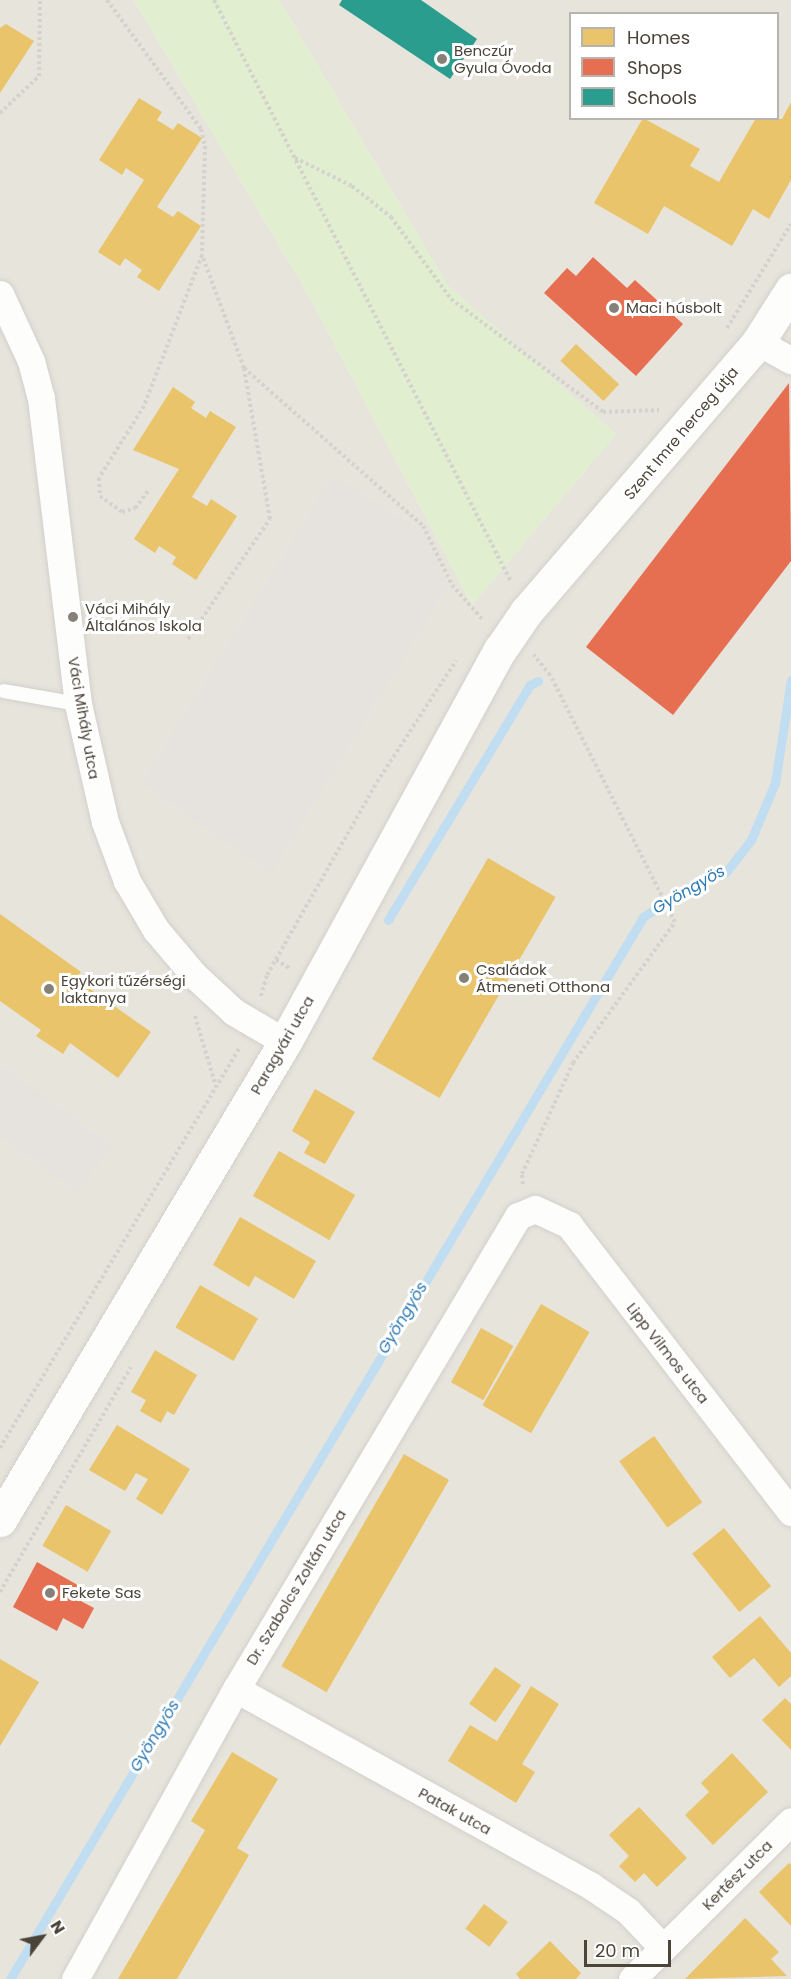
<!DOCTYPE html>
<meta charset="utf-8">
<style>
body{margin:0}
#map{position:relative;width:791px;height:1979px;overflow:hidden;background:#f4f2ee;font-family:Poppins,sans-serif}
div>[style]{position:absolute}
.residential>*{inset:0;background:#e7e4dc}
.green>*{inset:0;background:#e1eecf}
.parking>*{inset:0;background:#e6e3df}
.homes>*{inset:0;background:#e9c46a;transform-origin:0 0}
.shops>*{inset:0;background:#e76f51}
.schools>*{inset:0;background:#2a9d8f}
.stream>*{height:9px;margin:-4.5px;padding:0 4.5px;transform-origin:4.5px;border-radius:4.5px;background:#c0ddf1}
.path>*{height:4px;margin-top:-2px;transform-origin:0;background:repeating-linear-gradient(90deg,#d3d2cc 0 3px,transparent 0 6px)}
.roads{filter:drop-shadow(0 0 2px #d2d0cb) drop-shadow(0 0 2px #d2d0cb)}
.service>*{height:14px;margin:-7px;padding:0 7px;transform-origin:7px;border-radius:7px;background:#fdfdfc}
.minor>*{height:27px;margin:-13.5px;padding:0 13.5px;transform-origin:13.5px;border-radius:13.5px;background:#fdfdfc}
.tertiary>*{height:33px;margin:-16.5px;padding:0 16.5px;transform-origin:16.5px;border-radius:16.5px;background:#fdfdfc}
.dots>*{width:16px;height:16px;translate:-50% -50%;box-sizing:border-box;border:3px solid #fff;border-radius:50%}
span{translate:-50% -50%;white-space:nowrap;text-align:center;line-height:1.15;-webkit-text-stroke:6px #fff;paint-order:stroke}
.poi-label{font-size:15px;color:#4b4439}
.left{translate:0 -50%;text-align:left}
.street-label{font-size:15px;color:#4b4439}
.water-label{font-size:16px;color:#2e7ab2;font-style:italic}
.legend{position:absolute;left:569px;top:12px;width:210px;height:108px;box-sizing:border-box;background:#fff;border:2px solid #b7b4b0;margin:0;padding:8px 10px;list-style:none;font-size:18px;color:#4b4439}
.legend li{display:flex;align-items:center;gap:12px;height:30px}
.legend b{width:30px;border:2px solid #b7b4b0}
.north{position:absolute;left:12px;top:1907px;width:60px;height:60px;-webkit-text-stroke:4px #fff;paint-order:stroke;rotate:58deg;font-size:16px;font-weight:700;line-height:24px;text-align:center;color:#4b4439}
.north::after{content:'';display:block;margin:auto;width:21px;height:27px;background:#4b4439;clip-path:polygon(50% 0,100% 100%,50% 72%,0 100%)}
.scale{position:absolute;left:584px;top:1940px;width:87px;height:27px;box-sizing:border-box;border:3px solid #4b4439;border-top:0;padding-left:8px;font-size:18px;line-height:21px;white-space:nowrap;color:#4b4439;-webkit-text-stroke:4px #fff;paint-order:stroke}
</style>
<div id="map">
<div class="residential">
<i style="clip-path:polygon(evenodd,0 0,134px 0,309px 296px,472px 605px,616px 434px,448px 286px,279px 0,791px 0,791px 1979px,0 1979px,0 0,570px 14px,778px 14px,778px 118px,570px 118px,570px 14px)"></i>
</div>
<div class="green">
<i style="clip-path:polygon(134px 0,279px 0,448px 286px,616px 434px,472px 605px,309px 296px)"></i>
</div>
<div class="parking">
<i style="clip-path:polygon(333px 475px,422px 531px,448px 586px,271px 874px,141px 783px)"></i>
<i style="clip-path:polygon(0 1064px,112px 1146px,78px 1193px,0 1136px)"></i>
</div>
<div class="homes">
<i style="clip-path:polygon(6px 24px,34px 41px,0 93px,0 28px)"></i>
<i style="clip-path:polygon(139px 98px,162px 112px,157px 120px,173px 130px,178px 123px,202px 138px,157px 207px,173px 217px,178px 211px,201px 226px,159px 291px,137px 277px,142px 270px,125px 258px,120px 266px,98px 252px,144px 180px,126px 168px,122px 175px,99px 160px)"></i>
<i style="clip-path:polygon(791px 102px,791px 180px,769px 219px,753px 209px,732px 246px,664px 206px,648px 234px,594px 203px,643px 118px,700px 149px,690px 166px,719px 182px,756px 118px,782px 119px)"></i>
<i style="left:576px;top:344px;width:59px;height:23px;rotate:43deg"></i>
<i style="clip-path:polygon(173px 387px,195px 402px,191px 408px,206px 418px,210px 411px,236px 427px,192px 497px,207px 506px,211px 499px,237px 516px,196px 580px,172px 564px,176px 557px,159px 546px,155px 553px,134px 539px,179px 469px,133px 450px)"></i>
<i style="left:488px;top:858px;width:78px;height:232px;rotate:30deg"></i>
<i style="clip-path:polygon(0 914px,81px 972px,76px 979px,151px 1032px,118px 1078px,70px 1043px,63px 1054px,36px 1036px,41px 1030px,0 1001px)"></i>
<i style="clip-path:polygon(315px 1089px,355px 1112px,325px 1164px,304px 1153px,310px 1142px,292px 1131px)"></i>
<i style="left:279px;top:1151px;width:88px;height:52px;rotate:30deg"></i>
<i style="clip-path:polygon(240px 1217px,316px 1261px,294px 1299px,255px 1276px,249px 1287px,213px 1265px)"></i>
<i style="left:200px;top:1285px;width:67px;height:49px;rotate:30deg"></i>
<i style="left:541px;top:1304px;width:56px;height:117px;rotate:30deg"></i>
<i style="left:481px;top:1328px;width:37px;height:62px;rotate:29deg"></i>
<i style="clip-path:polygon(155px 1350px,197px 1375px,174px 1415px,167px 1411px,161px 1423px,140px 1411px,146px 1400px,131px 1392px)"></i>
<i style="clip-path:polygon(117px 1425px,190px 1469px,162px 1515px,136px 1499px,148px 1479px,136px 1473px,125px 1491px,89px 1470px)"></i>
<i style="left:654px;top:1436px;width:82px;height:43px;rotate:54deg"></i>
<i style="left:404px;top:1454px;width:52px;height:245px;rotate:30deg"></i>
<i style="left:66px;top:1505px;width:52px;height:47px;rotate:30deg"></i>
<i style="left:724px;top:1528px;width:75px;height:41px;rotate:51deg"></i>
<i style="clip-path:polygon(760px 1616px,791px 1653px,791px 1676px,779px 1687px,754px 1658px,730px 1678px,712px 1657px)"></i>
<i style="clip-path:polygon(0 1659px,39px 1682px,0 1746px)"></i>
<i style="left:495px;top:1667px;width:32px;height:45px;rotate:35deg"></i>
<i style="clip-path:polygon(531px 1686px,559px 1704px,522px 1764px,535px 1772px,516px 1803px,448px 1761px,470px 1725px,497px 1741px)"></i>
<i style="clip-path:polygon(785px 1698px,791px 1704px,791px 1750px,762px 1720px)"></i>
<i style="clip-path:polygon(232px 1752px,278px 1779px,237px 1848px,249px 1855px,177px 1979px,118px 1979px,205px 1830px,191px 1821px)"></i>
<i style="clip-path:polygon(732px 1753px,768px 1792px,713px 1845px,685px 1815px,709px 1792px,701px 1783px)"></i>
<i style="clip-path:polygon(639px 1807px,687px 1858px,657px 1887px,644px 1873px,635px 1882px,619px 1866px,629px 1856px,609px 1835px)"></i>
<i style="clip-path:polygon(789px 1863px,791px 1865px,791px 1926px,759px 1892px)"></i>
<i style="left:484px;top:1904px;width:30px;height:31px;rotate:37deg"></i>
<i style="clip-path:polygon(745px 1918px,779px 1952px,771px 1959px,787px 1976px,685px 1979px)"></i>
<i style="clip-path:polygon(550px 1941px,581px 1973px,576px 1979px,520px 1979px,516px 1974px)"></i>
</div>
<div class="shops">
<i style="clip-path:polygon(593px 257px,627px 288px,635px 280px,683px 324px,636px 376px,544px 293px,567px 268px,576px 276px)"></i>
<i style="clip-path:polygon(789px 383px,791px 561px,673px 715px,586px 647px)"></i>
<i style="clip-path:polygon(37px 1562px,83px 1588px,77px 1599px,94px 1608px,83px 1629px,63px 1618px,57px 1631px,13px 1607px)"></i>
</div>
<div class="schools">
<i style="clip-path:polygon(342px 0,421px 0,477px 39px,450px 79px,339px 5px)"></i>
</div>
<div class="stream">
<i style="left:388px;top:920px;width:275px;rotate:-58.9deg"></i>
<i style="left:530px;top:685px;width:9px;rotate:-27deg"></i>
<i style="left:10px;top:1979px;width:1236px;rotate:-59.2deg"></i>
<i style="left:643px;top:917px;width:68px;rotate:-33deg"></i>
<i style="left:700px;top:880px;width:27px;rotate:-17deg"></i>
<i style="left:726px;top:872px;width:41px;rotate:-52deg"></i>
<i style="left:751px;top:840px;width:62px;rotate:-67.2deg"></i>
<i style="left:775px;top:783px;width:104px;rotate:-81.2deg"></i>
</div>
<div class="path">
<i style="left:107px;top:0;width:160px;rotate:53.9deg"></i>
<i style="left:201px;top:129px;width:17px;rotate:77deg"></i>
<i style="left:205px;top:146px;width:109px;rotate:91.6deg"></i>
<i style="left:202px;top:255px;width:162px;rotate:111deg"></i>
<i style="left:144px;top:406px;width:85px;rotate:122deg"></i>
<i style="left:99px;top:478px;width:18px;rotate:87deg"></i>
<i style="left:100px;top:496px;width:27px;rotate:36deg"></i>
<i style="left:122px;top:512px;width:14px;rotate:-17deg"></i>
<i style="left:135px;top:508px;width:24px;rotate:-52deg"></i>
<i style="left:214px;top:0;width:653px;rotate:62.96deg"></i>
<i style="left:0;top:113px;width:54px;rotate:-43.5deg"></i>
<i style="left:39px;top:76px;width:76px;rotate:-89.2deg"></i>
<i style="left:295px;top:158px;width:64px;rotate:26.2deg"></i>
<i style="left:352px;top:186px;width:50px;rotate:38.5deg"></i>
<i style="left:391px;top:217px;width:102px;rotate:53.8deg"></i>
<i style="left:451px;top:299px;width:189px;rotate:36.6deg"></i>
<i style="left:603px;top:412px;width:56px;rotate:-2deg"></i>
<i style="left:727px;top:328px;width:122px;rotate:-58.4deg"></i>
<i style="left:244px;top:368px;width:239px;rotate:41.4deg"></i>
<i style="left:423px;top:526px;width:66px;rotate:63.8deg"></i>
<i style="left:452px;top:585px;width:47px;rotate:48.5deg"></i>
<i style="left:188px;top:639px;width:145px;rotate:-55.7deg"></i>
<i style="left:270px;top:519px;width:153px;rotate:-99.8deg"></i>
<i style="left:244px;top:368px;width:121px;rotate:-110.4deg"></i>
<i style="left:276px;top:960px;width:17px;rotate:31deg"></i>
<i style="left:261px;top:996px;width:22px;rotate:-74deg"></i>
<i style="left:267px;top:975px;width:222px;rotate:-60.3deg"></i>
<i style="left:377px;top:782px;width:145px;rotate:-56.9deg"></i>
<i style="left:195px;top:1016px;width:74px;rotate:73.5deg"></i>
<i style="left:523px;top:1184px;width:10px;rotate:-96deg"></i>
<i style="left:522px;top:1174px;width:122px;rotate:-65.3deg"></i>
<i style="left:573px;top:1063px;width:174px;rotate:-54.1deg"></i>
<i style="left:675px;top:922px;width:277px;rotate:-116.8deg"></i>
<i style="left:550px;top:675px;width:26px;rotate:-129deg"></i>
<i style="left:0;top:1448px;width:467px;rotate:-59.1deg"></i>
<i style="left:0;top:1592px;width:260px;rotate:-59.8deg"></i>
</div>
<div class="roads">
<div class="service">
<i style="left:4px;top:691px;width:75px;rotate:10deg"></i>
</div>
<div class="minor">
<i style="left:0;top:294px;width:74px;rotate:65.2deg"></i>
<i style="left:31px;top:361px;width:38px;rotate:75deg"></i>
<i style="left:41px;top:398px;width:308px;rotate:83.1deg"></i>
<i style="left:78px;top:704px;width:121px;rotate:77.1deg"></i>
<i style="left:105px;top:822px;width:63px;rotate:69.6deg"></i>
<i style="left:127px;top:881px;width:57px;rotate:59.4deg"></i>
<i style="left:156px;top:930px;width:59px;rotate:49.8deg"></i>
<i style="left:194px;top:975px;width:54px;rotate:42.8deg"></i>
<i style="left:234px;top:1012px;width:59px;rotate:30.5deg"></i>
<i style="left:758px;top:342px;width:38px;rotate:29deg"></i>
<i style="left:236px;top:1689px;width:406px;rotate:29deg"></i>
<i style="left:591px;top:1886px;width:45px;rotate:34deg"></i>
<i style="left:628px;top:1911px;width:51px;rotate:46.6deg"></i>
<i style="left:75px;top:1979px;width:332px;rotate:-61deg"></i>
<i style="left:236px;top:1689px;width:551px;rotate:-59.2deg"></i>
<i style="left:518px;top:1216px;width:18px;rotate:-22deg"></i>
<i style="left:535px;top:1209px;width:38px;rotate:25deg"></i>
<i style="left:569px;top:1225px;width:363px;rotate:52.3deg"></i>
<i style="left:632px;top:1979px;width:224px;rotate:-44.8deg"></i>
</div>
<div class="tertiary">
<i style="left:0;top:1520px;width:557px;rotate:-59.2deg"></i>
<i style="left:285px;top:1042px;width:447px;rotate:-61.3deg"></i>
<i style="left:500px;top:650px;width:46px;rotate:-55.6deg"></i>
<i style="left:526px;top:612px;width:356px;rotate:-49.3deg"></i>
<i style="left:758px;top:342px;width:62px;rotate:-57.6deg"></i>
</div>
</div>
<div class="dots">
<i style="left:442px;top:59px;background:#868178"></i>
<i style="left:614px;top:308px;background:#868178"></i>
<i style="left:73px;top:617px;background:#868178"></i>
<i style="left:464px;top:978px;background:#868178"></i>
<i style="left:49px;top:989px;background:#868178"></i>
<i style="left:50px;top:1593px;background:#868178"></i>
</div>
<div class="poi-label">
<span class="left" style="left:454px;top:59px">Benczúr<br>Gyula Óvoda</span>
<span class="left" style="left:626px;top:308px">Maci húsbolt</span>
<span class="left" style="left:85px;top:617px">Váci Mihály<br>Általános Iskola</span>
<span class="left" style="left:476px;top:978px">Családok<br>Átmeneti Otthona</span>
<span class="left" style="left:61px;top:989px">Egykori tűzérségi<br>laktanya</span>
<span class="left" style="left:62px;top:1593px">Fekete Sas</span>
</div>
<div class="street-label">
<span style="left:681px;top:433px;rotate:-50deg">Szent Imre herceg útja</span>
<span style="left:84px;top:718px;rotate:80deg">Váci Mihály utca</span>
<span style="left:282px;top:1045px;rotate:-60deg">Paragvári utca</span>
<span style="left:668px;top:1353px;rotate:52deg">Lipp Vilmos utca</span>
<span style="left:296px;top:1587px;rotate:-59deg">Dr. Szabolcs Zoltán utca</span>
<span style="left:455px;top:1811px;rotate:29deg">Patak utca</span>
<span style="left:737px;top:1875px;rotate:-45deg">Kertész utca</span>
</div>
<div class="water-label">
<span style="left:689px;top:890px;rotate:-30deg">Gyöngyös</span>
<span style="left:403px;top:1318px;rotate:-59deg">Gyöngyös</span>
<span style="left:155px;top:1736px;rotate:-59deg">Gyöngyös</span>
</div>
<ul class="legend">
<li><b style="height:16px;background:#e9c46a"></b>Homes</li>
<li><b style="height:16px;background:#e76f51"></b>Shops</li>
<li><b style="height:16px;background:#2a9d8f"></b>Schools</li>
</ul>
<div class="north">N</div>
<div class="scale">20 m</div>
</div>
